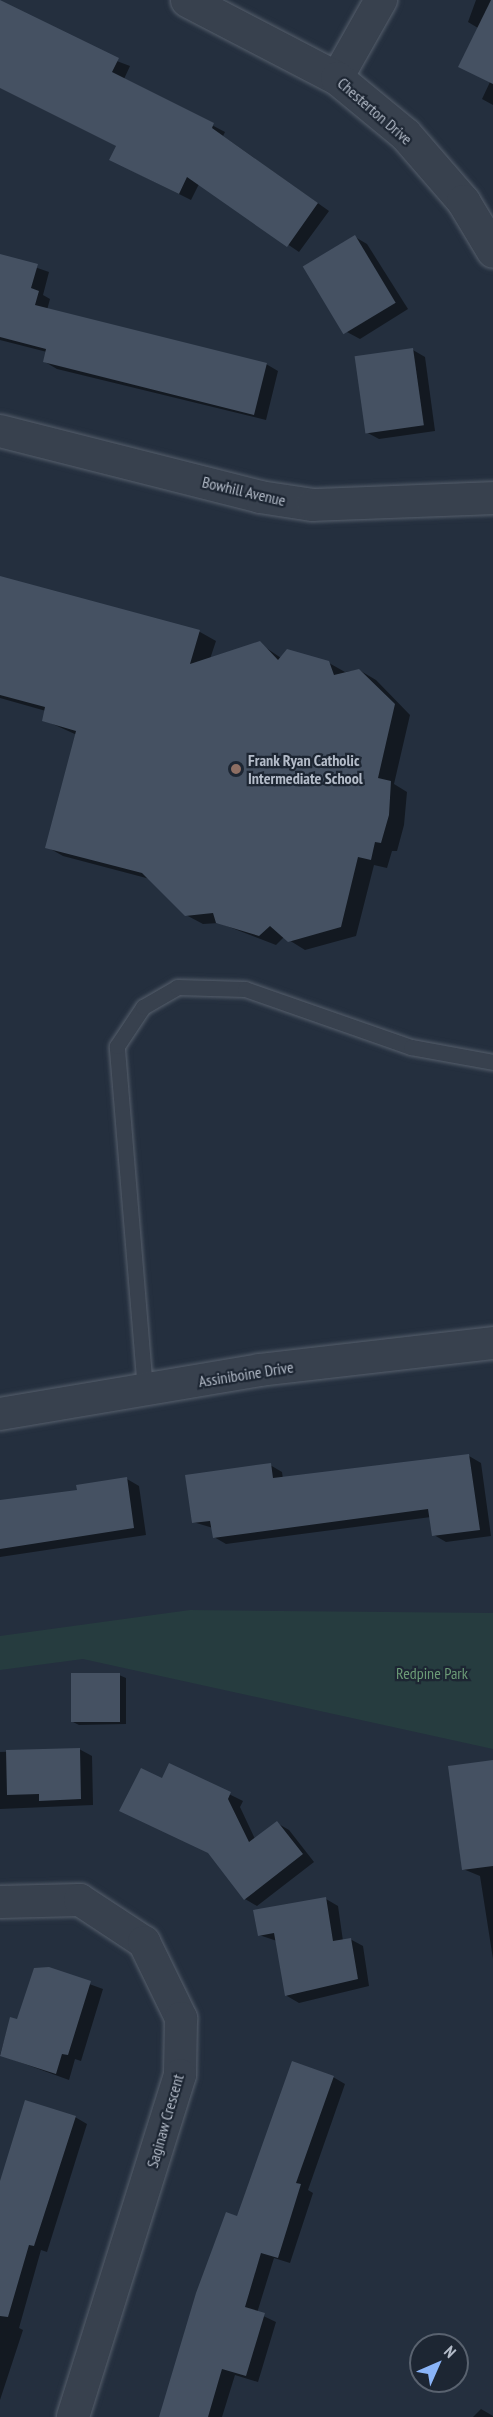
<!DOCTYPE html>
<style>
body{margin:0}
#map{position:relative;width:493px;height:2417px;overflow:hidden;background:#242f3e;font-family:"PT Sans Narrow",sans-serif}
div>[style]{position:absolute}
.green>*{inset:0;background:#263c3f}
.shadow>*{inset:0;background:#0007}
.building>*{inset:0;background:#455162;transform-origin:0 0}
.roads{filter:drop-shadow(0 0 2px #565f6c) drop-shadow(0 0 2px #565f6c)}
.service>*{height:15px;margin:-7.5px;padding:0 7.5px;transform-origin:7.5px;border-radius:7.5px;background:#38414e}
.minor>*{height:32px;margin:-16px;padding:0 16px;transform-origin:16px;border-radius:16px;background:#38414e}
.tertiary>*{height:33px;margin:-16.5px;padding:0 16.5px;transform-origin:16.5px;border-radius:16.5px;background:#38414e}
.dots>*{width:16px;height:16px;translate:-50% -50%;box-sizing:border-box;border:3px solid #1d2633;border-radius:50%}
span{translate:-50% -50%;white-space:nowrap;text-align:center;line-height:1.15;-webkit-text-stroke:4.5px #1d2633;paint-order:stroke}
.street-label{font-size:16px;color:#b4bcc9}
.poi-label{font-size:16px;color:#b4bcc9;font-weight:700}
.left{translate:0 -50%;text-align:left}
.park-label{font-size:16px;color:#6b9a76}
.north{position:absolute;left:409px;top:2333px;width:60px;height:60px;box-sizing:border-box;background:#1d2633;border:2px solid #59626f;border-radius:50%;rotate:45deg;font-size:16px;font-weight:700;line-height:24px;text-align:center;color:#b4bcc9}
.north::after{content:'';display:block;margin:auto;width:21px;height:27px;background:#8ab4f8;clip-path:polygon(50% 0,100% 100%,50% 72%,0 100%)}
</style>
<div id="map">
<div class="green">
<i style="clip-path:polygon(190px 1610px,493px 1613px,493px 1749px,83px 1659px,0 1670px,0 1636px)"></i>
</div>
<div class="shadow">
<i style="clip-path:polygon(476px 0,493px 0,493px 105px,482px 99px,490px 82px,478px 28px,468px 22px)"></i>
<i style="clip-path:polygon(0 17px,130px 66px,124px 79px,225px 132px,223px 136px,329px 211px,299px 252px,199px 184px,191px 200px,123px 166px,117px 146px,0 78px)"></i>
<i style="clip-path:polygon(355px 237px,367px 244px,408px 309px,360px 339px,347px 332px,306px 268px)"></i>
<i style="clip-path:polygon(0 255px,49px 272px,43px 295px,50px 299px,47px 310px,266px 364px,278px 371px,266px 420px,57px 369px,45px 362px,47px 352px,0 340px)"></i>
<i style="clip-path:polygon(413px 350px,425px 357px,435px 431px,379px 439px,366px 432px)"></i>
<i style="clip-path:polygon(0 577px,200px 632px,216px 641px,210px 659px,259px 643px,281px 658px,329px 663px,345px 672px,359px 670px,376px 680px,410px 715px,394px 784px,407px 792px,404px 825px,397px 851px,392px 851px,387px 868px,374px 865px,356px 936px,305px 950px,284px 937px,276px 945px,219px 923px,203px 924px,186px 915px,150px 879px,63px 856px,47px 847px,77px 735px,44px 720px,46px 711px,0 698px)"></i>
<i style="clip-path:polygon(469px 1456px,481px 1463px,491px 1536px,446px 1542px,434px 1535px,431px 1517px,226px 1544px,214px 1537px,213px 1528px,193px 1522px,270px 1465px,282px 1472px,283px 1479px)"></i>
<i style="clip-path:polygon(127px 1479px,139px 1486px,146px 1535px,0 1557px,0 1502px,78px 1491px)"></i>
<i style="clip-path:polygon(119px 1675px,126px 1678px,126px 1724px,79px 1725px,73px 1722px)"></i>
<i style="clip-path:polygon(79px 1749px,92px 1756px,93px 1805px,0 1809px,0 1752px)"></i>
<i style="clip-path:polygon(493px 1761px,493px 1959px,480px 1876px,463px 1869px)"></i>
<i style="clip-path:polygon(170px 1765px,243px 1801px,240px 1807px,255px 1839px,277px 1823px,289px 1830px,314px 1862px,257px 1906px,245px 1899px,163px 1780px)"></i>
<i style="clip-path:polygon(326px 1899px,338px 1906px,343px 1941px,350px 1939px,363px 1946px,369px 1986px,299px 2003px,287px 1996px,277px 1941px,259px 1935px)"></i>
<i style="clip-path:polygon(48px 1969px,103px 1989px,81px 2061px,75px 2059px,69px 2080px,0 2055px,11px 2018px,18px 2021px)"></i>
<i style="clip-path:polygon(333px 2077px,345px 2084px,308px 2190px,313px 2193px,290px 2263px,274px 2258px,257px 2313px,276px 2322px,258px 2382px,235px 2375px,222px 2417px,161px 2417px,238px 2218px)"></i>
<i style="clip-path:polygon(75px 2117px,87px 2124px,47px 2252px,41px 2250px,19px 2328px,23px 2330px,0 2400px,0 2190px)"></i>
<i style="clip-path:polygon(481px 2409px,493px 2416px,493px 2417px,473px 2417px)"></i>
</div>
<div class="building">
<i style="clip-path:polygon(0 0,119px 58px,112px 72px,214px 123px,212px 128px,318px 203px,287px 247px,187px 177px,179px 194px,109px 160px,116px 146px,0 88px)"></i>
<i style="clip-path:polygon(491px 0,493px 0,493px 84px,458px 67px)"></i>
<i style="left:355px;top:235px;width:79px;height:61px;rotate:59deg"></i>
<i style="clip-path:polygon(0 254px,38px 264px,31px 288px,39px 291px,35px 305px,267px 363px,254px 415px,43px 362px,46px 349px,0 337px)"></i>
<i style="left:413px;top:348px;width:78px;height:59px;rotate:82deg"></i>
<i style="clip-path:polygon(0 576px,200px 630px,190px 664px,260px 641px,278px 660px,287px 649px,329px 661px,334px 675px,359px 669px,395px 704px,378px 778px,391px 781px,389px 815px,381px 843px,375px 842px,371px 860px,358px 857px,341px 927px,288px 942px,270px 926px,259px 936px,216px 923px,213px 913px,185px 916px,142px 873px,45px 848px,76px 731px,42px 721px,45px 707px,0 695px)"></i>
<i style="clip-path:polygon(469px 1454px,480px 1530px,432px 1536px,428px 1509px,213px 1538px,210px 1521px,192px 1523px,185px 1475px,271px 1463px,273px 1478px)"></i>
<i style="clip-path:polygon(127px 1477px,134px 1528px,0 1549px,0 1500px,77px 1490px,76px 1485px)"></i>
<i style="left:71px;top:1673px;width:49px;height:49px"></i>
<i style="clip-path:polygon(80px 1748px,81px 1799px,39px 1801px,39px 1794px,7px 1795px,6px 1750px)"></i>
<i style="clip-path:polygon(493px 1760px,493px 1866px,462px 1870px,448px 1766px)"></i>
<i style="clip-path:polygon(169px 1763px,231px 1792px,228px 1799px,249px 1842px,277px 1821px,303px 1854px,244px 1900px,208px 1853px,119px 1811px,141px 1768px,162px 1778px)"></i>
<i style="clip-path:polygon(326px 1897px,333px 1941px,351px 1938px,358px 1979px,285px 1996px,274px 1933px,258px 1936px,253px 1910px)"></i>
<i style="clip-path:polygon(49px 1967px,91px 1981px,68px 2055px,62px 2054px,56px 2074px,0 2056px,10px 2017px,17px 2019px,34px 1968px)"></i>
<i style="clip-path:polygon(292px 2061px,334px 2076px,296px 2183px,301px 2184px,278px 2258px,261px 2253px,245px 2307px,265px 2313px,246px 2376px,222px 2369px,208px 2417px,159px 2417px,196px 2293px,226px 2212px,237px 2216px)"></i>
<i style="clip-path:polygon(25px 2100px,76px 2116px,34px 2246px,29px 2245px,8px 2317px,0 2316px,0 2181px)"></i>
</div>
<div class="roads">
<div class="service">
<i style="left:145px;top:1390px;width:345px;rotate:-94.7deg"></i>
<i style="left:117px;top:1046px;width:47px;rotate:-56.3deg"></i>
<i style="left:143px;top:1007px;width:39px;rotate:-30deg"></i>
<i style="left:177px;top:987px;width:68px;rotate:1.7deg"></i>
<i style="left:245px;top:989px;width:176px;rotate:19.3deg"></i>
<i style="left:411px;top:1047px;width:83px;rotate:10.4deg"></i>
</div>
<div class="minor">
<i style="left:337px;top:78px;width:90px;rotate:-60.6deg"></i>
<i style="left:0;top:431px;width:268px;rotate:14.2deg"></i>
<i style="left:260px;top:497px;width:54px;rotate:8.6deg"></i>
<i style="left:313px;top:505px;width:180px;rotate:-2.2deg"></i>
<i style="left:0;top:1414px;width:263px;rotate:-9.6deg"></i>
<i style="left:259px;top:1370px;width:236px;rotate:-6.6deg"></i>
<i style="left:0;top:1902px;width:80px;rotate:-1.4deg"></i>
<i style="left:80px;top:1900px;width:77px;rotate:33.3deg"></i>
<i style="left:144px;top:1942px;width:85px;rotate:64deg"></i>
<i style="left:181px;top:2018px;width:57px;rotate:91deg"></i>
<i style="left:180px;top:2075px;width:358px;rotate:107.4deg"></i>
</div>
<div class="tertiary">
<i style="left:187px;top:0;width:169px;rotate:27.5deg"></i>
<i style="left:337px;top:78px;width:88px;rotate:39.5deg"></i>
<i style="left:405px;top:134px;width:89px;rotate:49.1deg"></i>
<i style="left:463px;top:201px;width:58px;rotate:59deg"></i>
</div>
</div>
<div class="dots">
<i style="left:236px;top:769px;background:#8d6e63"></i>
</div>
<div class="street-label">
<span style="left:375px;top:111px;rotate:41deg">Chesterton Drive</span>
<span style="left:244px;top:491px;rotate:13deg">Bowhill Avenue</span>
<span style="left:246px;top:1374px;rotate:-9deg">Assiniboine Drive</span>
<span style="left:165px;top:2121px;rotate:-74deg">Saginaw Crescent</span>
</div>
<div class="poi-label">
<span class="left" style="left:248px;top:769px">Frank Ryan Catholic<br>Intermediate School</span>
</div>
<div class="park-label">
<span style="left:432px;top:1673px">Redpine Park</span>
</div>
<div class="north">N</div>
</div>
